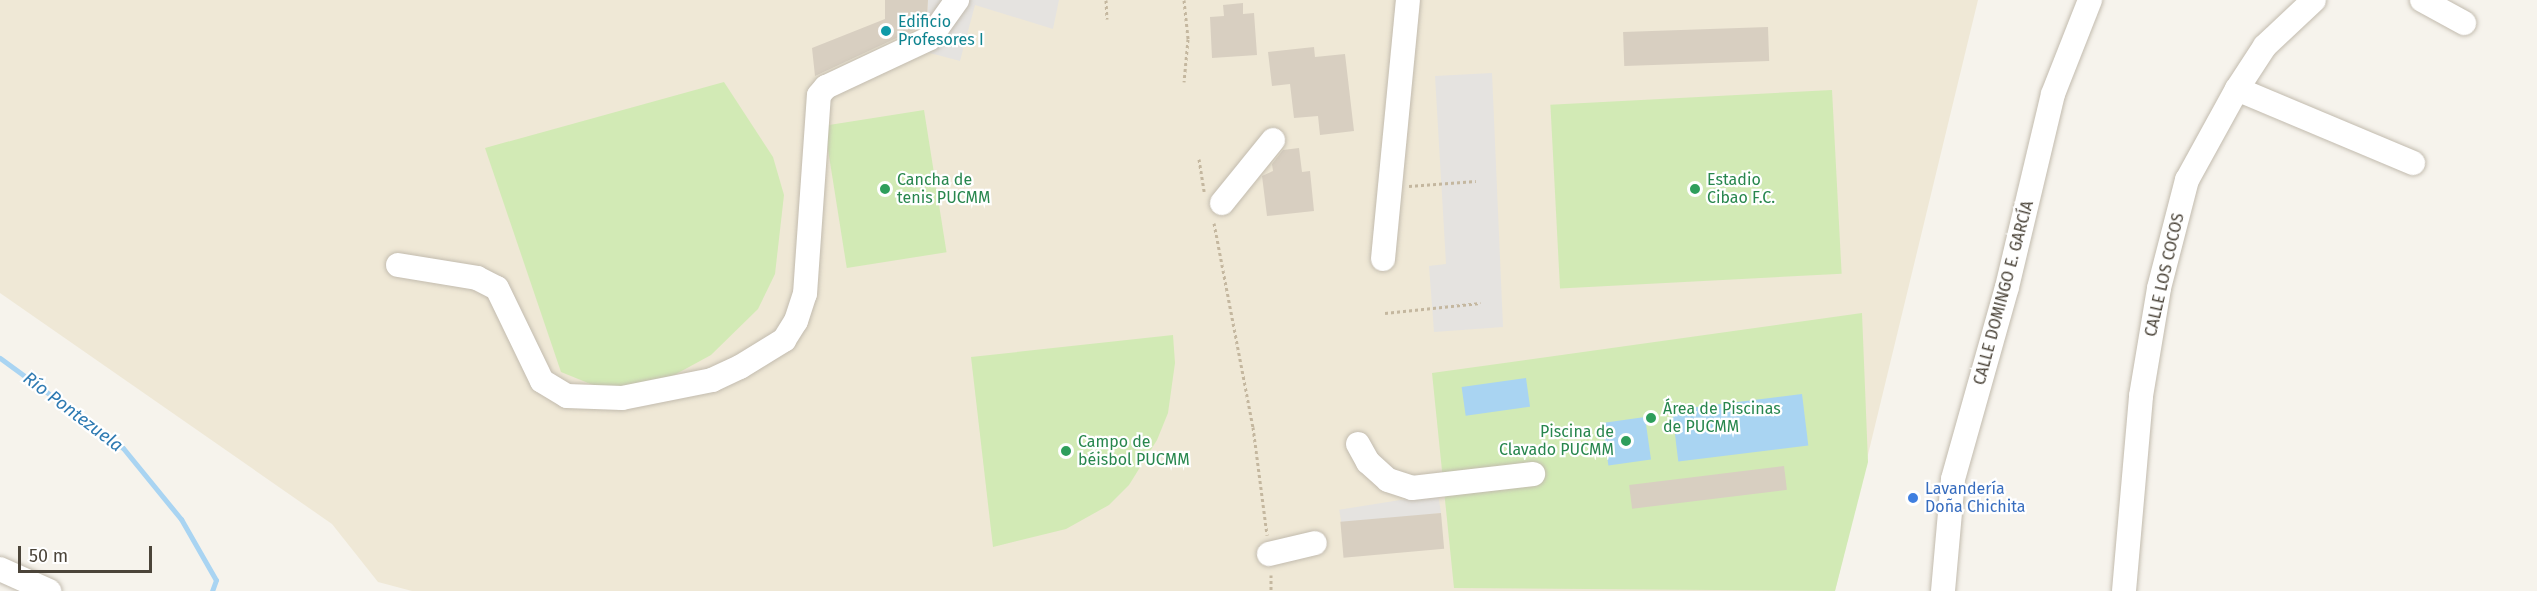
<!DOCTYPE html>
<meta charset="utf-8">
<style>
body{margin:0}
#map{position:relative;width:2537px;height:591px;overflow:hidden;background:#f6f3ec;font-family:"Fira Sans",sans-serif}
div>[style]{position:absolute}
.education>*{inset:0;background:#efe8d6}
.green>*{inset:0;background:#d2eab5;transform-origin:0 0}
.parking>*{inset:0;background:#e5e3e0;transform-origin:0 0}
.water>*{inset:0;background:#a9d4f2;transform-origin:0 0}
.stream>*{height:5px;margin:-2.5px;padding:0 2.5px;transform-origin:2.5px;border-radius:2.5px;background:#a9d4f2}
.building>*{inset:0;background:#d8cfc1;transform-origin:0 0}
.path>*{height:3px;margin-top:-1.5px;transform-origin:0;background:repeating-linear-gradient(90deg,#c4b79f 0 3px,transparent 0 6px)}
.roads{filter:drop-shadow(0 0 2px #c2bbae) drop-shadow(0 0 2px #c2bbae)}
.minor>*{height:24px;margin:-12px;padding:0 12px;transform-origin:12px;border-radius:12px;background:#fff}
.dots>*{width:16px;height:16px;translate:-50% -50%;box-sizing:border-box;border:3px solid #fff;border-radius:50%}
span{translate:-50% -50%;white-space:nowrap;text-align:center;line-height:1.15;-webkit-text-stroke:4.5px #fff;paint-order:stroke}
.culture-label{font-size:16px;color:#0d838f}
.left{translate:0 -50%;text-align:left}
.leisure-label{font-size:16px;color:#27864d}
.right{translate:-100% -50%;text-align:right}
.street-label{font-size:16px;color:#4b4439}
.shop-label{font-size:16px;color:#366cbe}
.water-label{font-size:18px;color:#2e7ab2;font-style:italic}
.scale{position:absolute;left:18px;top:546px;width:134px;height:27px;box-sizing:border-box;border:3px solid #4b4439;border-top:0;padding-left:8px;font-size:18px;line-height:21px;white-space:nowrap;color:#4b4439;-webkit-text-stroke:4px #fff;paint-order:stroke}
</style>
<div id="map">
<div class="education">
<i style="clip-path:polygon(0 0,1978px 0,1835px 591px,412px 591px,378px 582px,332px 524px,0 293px)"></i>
</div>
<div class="green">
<i style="clip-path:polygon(724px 82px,773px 157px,784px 195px,775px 274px,758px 309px,711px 355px,656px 385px,598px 387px,561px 372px,485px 148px)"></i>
<i style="left:1832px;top:90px;width:184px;height:282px;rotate:87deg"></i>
<i style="left:924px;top:110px;width:144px;height:101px;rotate:81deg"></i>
<i style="clip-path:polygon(1862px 313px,1868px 462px,1835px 591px,1454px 588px,1432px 373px)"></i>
<i style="clip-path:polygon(1173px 335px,1175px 363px,1168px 413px,1157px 440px,1129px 485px,1109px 505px,1066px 529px,993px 547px,971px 357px)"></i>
</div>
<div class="parking">
<i style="clip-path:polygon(928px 0,1059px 0,1053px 29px,975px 5px,960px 61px,919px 50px,920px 20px,927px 18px)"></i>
<i style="clip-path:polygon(1492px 73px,1503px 327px,1434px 332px,1429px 266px,1446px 264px,1435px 76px)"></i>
<i style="left:1438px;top:494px;width:19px;height:100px;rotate:81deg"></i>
</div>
<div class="water">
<i style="left:1526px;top:378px;width:29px;height:65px;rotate:82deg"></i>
<i style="left:1802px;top:394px;width:52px;height:131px;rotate:83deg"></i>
<i style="left:1645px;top:417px;width:43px;height:43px;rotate:82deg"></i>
</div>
<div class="stream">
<i style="left:0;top:358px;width:152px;rotate:36.2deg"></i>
<i style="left:123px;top:448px;width:92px;rotate:50.8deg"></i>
<i style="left:181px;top:519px;width:70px;rotate:60.2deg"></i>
<i style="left:216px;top:580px;width:12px;rotate:110deg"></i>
</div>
<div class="building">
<i style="clip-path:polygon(885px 0,928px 0,927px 17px,920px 20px,920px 27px,815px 76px,812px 48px,885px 19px)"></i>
<i style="clip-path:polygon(1243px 3px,1243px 14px,1254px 13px,1257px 55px,1212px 58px,1210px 17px,1224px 16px,1223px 5px)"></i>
<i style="left:1768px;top:27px;width:34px;height:145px;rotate:88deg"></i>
<i style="clip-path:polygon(1314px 47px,1315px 57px,1345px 54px,1354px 131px,1320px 135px,1318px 116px,1294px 118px,1290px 84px,1272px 86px,1268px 52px)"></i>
<i style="clip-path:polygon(1299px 148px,1302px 172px,1310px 171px,1314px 211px,1267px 216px,1262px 176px,1273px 171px,1272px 164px,1283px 150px)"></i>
<i style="left:1784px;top:466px;width:24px;height:156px;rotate:83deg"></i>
<i style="left:1441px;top:513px;width:36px;height:101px;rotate:85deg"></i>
</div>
<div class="path">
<i style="left:1106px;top:0;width:19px;rotate:87deg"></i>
<i style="left:1184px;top:0;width:39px;rotate:84deg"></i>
<i style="left:1188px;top:39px;width:43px;rotate:95.3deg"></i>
<i style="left:1199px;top:159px;width:33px;rotate:81deg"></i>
<i style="left:1409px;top:186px;width:67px;rotate:-4.3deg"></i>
<i style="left:1214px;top:223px;width:208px;rotate:79.2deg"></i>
<i style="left:1253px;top:427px;width:109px;rotate:82.6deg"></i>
<i style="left:1385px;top:313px;width:96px;rotate:-6deg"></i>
<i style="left:1271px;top:575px;width:16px;rotate:90deg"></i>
</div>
<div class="roads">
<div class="minor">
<i style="left:2422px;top:0;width:48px;rotate:28.7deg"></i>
<i style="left:2237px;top:89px;width:191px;rotate:22.8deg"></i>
<i style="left:1222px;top:203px;width:81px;rotate:-51deg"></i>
<i style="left:1383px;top:259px;width:260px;rotate:-84.5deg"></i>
<i style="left:398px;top:265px;width:80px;rotate:9.3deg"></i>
<i style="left:477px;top:278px;width:22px;rotate:27deg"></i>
<i style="left:497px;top:288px;width:103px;rotate:64.2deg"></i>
<i style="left:542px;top:381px;width:29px;rotate:31deg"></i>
<i style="left:567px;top:396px;width:55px;rotate:2.1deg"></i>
<i style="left:622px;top:398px;width:92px;rotate:-11.3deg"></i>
<i style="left:712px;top:380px;width:31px;rotate:-25deg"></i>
<i style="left:740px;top:367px;width:52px;rotate:-31.5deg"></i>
<i style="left:784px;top:340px;width:22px;rotate:-58deg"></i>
<i style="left:796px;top:321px;width:28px;rotate:-72deg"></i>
<i style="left:805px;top:294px;width:199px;rotate:-86deg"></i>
<i style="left:819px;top:95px;width:11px;rotate:-49deg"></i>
<i style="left:826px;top:87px;width:115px;rotate:-25.2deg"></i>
<i style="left:930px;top:38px;width:47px;rotate:-54.6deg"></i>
<i style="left:1358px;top:444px;width:21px;rotate:61deg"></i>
<i style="left:1368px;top:462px;width:27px;rotate:42deg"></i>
<i style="left:1388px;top:480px;width:25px;rotate:18deg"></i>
<i style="left:1412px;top:488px;width:122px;rotate:-6.6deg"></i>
<i style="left:1269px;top:554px;width:47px;rotate:-13.4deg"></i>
<i style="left:0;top:569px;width:54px;rotate:24.2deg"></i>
<i style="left:1943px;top:591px;width:112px;rotate:-84.9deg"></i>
<i style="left:1953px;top:479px;width:199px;rotate:-74.3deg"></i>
<i style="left:2007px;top:287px;width:198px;rotate:-76.6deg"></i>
<i style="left:2053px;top:94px;width:101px;rotate:-68.5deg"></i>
<i style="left:2124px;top:591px;width:196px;rotate:-85deg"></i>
<i style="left:2141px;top:396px;width:109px;rotate:-80.5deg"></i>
<i style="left:2159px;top:288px;width:112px;rotate:-75.5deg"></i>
<i style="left:2187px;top:180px;width:104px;rotate:-61.2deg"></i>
<i style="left:2237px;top:89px;width:51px;rotate:-56.9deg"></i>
<i style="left:2265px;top:46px;width:67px;rotate:-43.2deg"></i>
</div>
</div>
<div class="dots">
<i style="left:886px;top:31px;background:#0f9aa8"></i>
<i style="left:885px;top:189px;background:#2e9e5b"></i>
<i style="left:1695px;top:189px;background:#2e9e5b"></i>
<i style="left:1651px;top:418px;background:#2e9e5b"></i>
<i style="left:1626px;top:441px;background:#2e9e5b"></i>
<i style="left:1066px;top:451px;background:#2e9e5b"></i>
<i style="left:1913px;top:498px;background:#3f7fe0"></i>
</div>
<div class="culture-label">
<span class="left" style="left:898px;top:31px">Edificio<br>Profesores I</span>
</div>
<div class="leisure-label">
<span class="left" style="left:897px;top:189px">Cancha de<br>tenis PUCMM</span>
<span class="left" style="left:1707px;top:189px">Estadio<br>Cibao F.C.</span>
<span class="left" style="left:1663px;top:418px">Área de Piscinas<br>de PUCMM</span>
<span class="right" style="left:1614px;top:441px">Piscina de<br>Clavado PUCMM</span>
<span class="left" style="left:1078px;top:451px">Campo de<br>béisbol PUCMM</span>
</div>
<div class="street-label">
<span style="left:2165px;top:275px;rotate:-77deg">CALLE LOS COCOS</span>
<span style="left:2004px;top:293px;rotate:-75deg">CALLE DOMINGO E. GARCÍA</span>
</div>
<div class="shop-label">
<span class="left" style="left:1925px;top:498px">Lavandería<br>Doña Chichita</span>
</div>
<div class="water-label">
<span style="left:73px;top:412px;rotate:37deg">Río Pontezuela</span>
</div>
<div class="scale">50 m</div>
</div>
